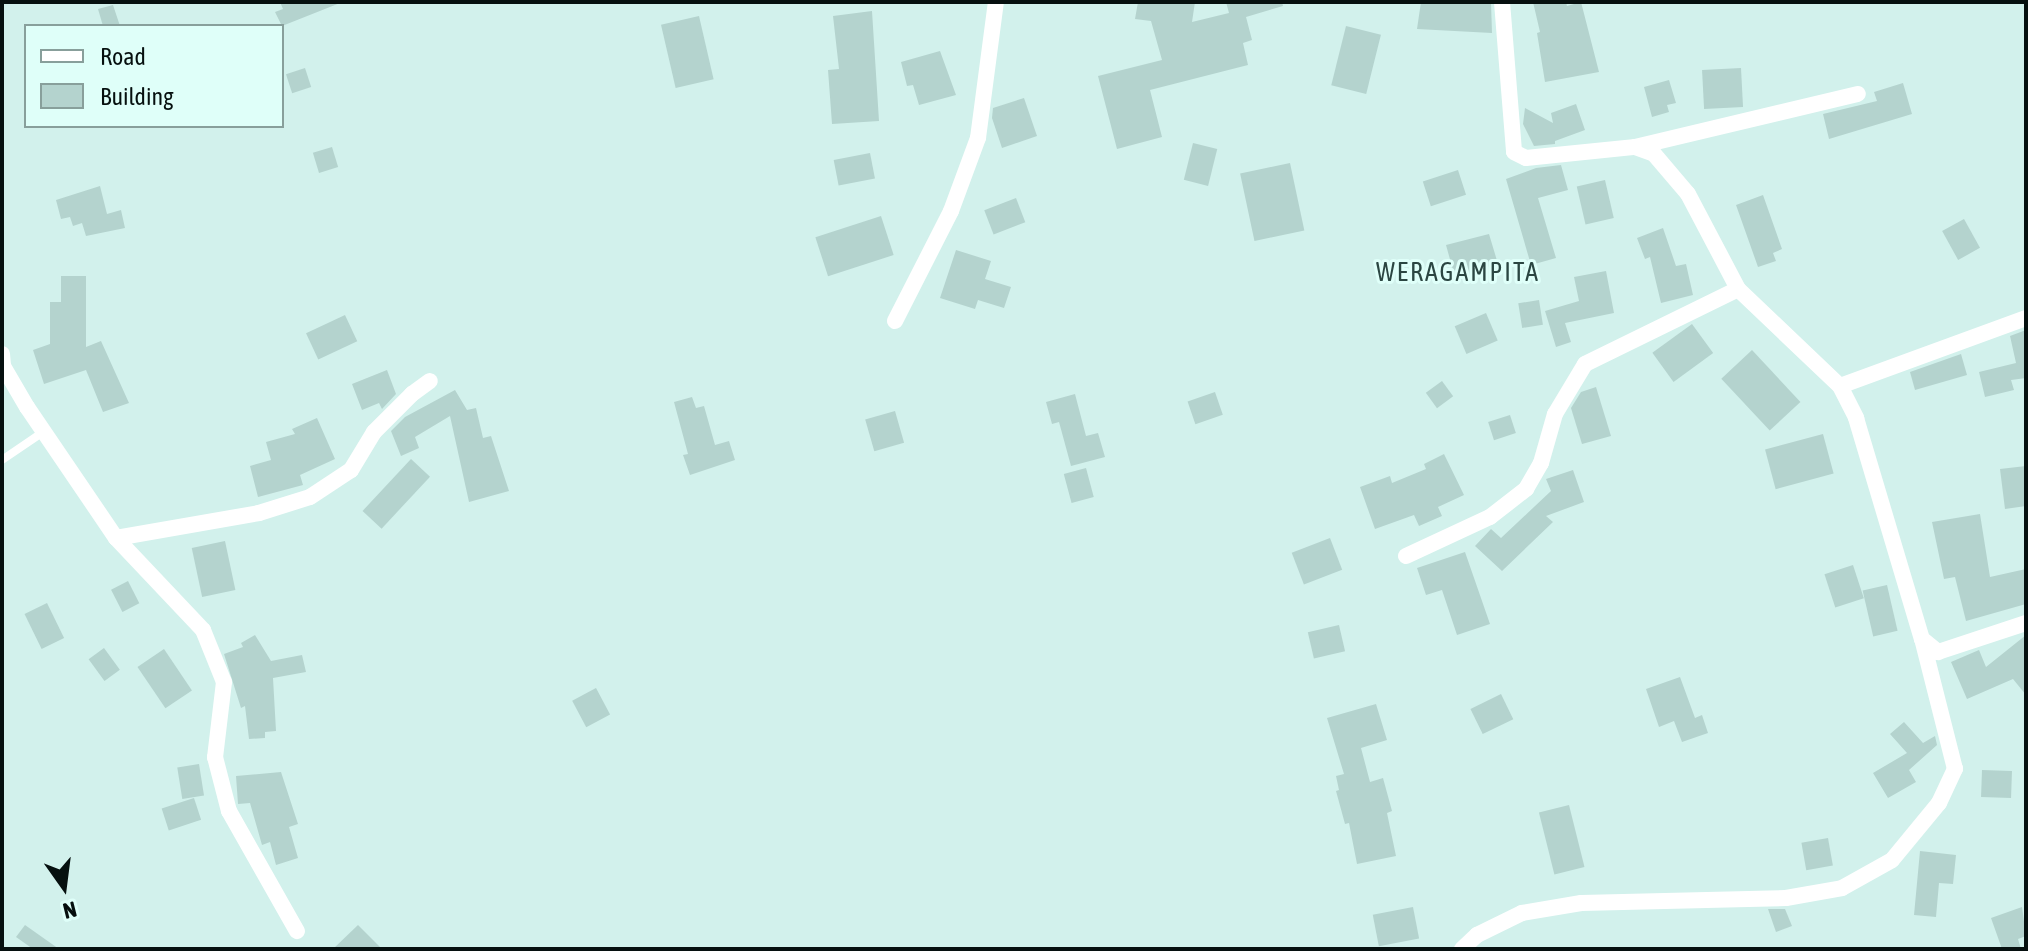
<!DOCTYPE html>
<style>
body{margin:0}
#map{position:relative;width:2028px;height:951px;overflow:hidden;background:#d2f1ec;font-family:"Asap Condensed",sans-serif}
div>[style]{position:absolute}
.building>*{inset:0;background:#b4d3ce;transform-origin:0 0}
.service>*{height:8px;margin:-4px;padding:0 4px;transform-origin:4px;border-radius:4px;background:#fff}
.minor>*{height:16px;margin:-8px;padding:0 8px;transform-origin:8px;border-radius:8px;background:#fff}
span{translate:-50% -50%;white-space:nowrap;text-align:center;line-height:1.15;-webkit-text-stroke:6px #dffff9;paint-order:stroke}
.quarter-label{font-size:26px;color:#2b4642;letter-spacing:2px}
.frame{position:absolute;inset:0;border:4px solid #06100f;pointer-events:none}
.legend{position:absolute;left:24px;top:24px;width:260px;height:104px;box-sizing:border-box;background:#dffff9;border:2px solid #889f9b;margin:0;padding:10px 14px;list-style:none;font-size:24px;color:#06100f}
.legend li{display:flex;align-items:center;gap:16px;height:40px}
.legend b{width:40px;border:2px solid #889f9b}
.north{position:absolute;left:24px;top:847px;width:80px;height:80px;-webkit-text-stroke:6px #dffff9;paint-order:stroke;rotate:166deg;font-size:22px;font-weight:700;line-height:32px;text-align:center;color:#06100f}
.north::after{content:'';display:block;margin:auto;width:28px;height:36px;background:#06100f;clip-path:polygon(50% 0,100% 100%,50% 72%,0 100%)}
</style>
<div id="map">
<div class="building">
<i style="clip-path:polygon(280px 2px,340px 2px,340px 3px,282px 26px,275px 12px,283px 9px)"></i>
<i style="clip-path:polygon(1138px 2px,1195px 2px,1192px 22px,1229px 13px,1226px 2px,1282px 2px,1283px 6px,1246px 17px,1252px 40px,1243px 43px,1248px 65px,1150px 90px,1162px 137px,1117px 149px,1098px 76px,1162px 60px,1151px 21px,1135px 19px)"></i>
<i style="clip-path:polygon(1421px 2px,1491px 3px,1492px 33px,1417px 29px)"></i>
<i style="clip-path:polygon(1533px 2px,1566px 2px,1567px 6px,1581px 2px,1599px 72px,1545px 82px,1537px 33px,1540px 32px)"></i>
<i style="clip-path:polygon(113px 5px,120px 26px,103px 26px,98px 9px)"></i>
<i style="clip-path:polygon(872px 11px,879px 121px,832px 124px,828px 70px,839px 69px,833px 16px)"></i>
<i style="left:699px;top:16px;width:65px;height:39px;rotate:77deg"></i>
<i style="left:1346px;top:26px;width:36px;height:61px;rotate:14deg"></i>
<i style="clip-path:polygon(940px 51px,956px 95px,919px 105px,913px 85px,907px 86px,901px 62px)"></i>
<i style="left:305px;top:68px;width:20px;height:20px;rotate:72deg"></i>
<i style="left:1741px;top:68px;width:39px;height:39px;rotate:87deg"></i>
<i style="clip-path:polygon(1669px 80px,1676px 103px,1667px 105px,1669px 112px,1652px 117px,1644px 87px)"></i>
<i style="clip-path:polygon(1903px 83px,1912px 114px,1829px 139px,1823px 114px,1877px 101px,1874px 92px)"></i>
<i style="clip-path:polygon(1024px 98px,1037px 136px,1002px 148px,992px 118px,993px 108px)"></i>
<i style="clip-path:polygon(1576px 104px,1585px 130px,1555px 141px,1555px 144px,1534px 146px,1523px 124px,1525px 108px,1553px 123px,1551px 113px)"></i>
<i style="left:1193px;top:143px;width:25px;height:38px;rotate:14deg"></i>
<i style="left:332px;top:147px;width:21px;height:20px;rotate:73deg"></i>
<i style="left:870px;top:153px;width:26px;height:37px;rotate:79deg"></i>
<i style="left:1290px;top:163px;width:69px;height:51px;rotate:78deg"></i>
<i style="clip-path:polygon(1561px 165px,1568px 190px,1538px 198px,1556px 258px,1531px 265px,1506px 179px,1536px 168px)"></i>
<i style="left:1458px;top:170px;width:26px;height:37px;rotate:72deg"></i>
<i style="left:1605px;top:180px;width:39px;height:29px;rotate:77deg"></i>
<i style="clip-path:polygon(100px 186px,107px 214px,121px 210px,125px 228px,86px 236px,82px 223px,73px 226px,70px 217px,61px 219px,56px 200px)"></i>
<i style="clip-path:polygon(1763px 195px,1782px 249px,1773px 253px,1776px 261px,1758px 267px,1736px 205px)"></i>
<i style="left:1016px;top:198px;width:26px;height:34px;rotate:69deg"></i>
<i style="left:881px;top:216px;width:41px;height:69px;rotate:72deg"></i>
<i style="left:1964px;top:219px;width:33px;height:25px;rotate:61deg"></i>
<i style="clip-path:polygon(1663px 228px,1676px 266px,1686px 264px,1693px 295px,1661px 303px,1650px 257px,1645px 259px,1637px 238px)"></i>
<i style="clip-path:polygon(1489px 234px,1498px 264px,1483px 268px,1485px 273px,1456px 281px,1446px 245px)"></i>
<i style="clip-path:polygon(956px 250px,991px 261px,985px 279px,1011px 287px,1004px 308px,978px 300px,975px 309px,940px 298px)"></i>
<i style="clip-path:polygon(1606px 271px,1614px 313px,1565px 323px,1571px 342px,1556px 347px,1545px 311px,1579px 301px,1574px 277px)"></i>
<i style="clip-path:polygon(61px 276px,86px 276px,86px 347px,101px 341px,129px 403px,103px 412px,86px 370px,44px 384px,33px 350px,50px 344px,50px 302px,61px 302px)"></i>
<i style="left:1539px;top:300px;width:25px;height:21px;rotate:81deg"></i>
<i style="left:1486px;top:313px;width:30px;height:34px;rotate:67deg"></i>
<i style="left:345px;top:315px;width:29px;height:43px;rotate:65deg"></i>
<i style="left:1692px;top:324px;width:36px;height:49px;rotate:54deg"></i>
<i style="clip-path:polygon(2026px 330px,2026px 378px,2011px 380px,2014px 390px,1985px 397px,1979px 372px,2016px 363px,2010px 336px)"></i>
<i style="left:1752px;top:350px;width:71px;height:42px;rotate:47deg"></i>
<i style="clip-path:polygon(1961px 354px,1967px 375px,1915px 390px,1910px 372px)"></i>
<i style="clip-path:polygon(387px 370px,396px 394px,382px 409px,379px 403px,362px 410px,352px 384px)"></i>
<i style="left:1442px;top:381px;width:19px;height:20px;rotate:54deg"></i>
<i style="clip-path:polygon(1596px 387px,1611px 436px,1582px 444px,1571px 408px,1581px 392px)"></i>
<i style="clip-path:polygon(455px 390px,467px 410px,476px 408px,483px 438px,491px 436px,509px 491px,469px 502px,450px 416px,415px 437px,419px 448px,401px 456px,391px 431px,405px 417px)"></i>
<i style="left:1215px;top:392px;width:24px;height:29px;rotate:71deg"></i>
<i style="clip-path:polygon(1075px 394px,1086px 436px,1098px 433px,1105px 457px,1071px 466px,1059px 422px,1052px 424px,1046px 402px)"></i>
<i style="clip-path:polygon(692px 397px,696px 408px,704px 406px,715px 445px,729px 441px,735px 460px,690px 475px,683px 455px,688px 454px,674px 402px)"></i>
<i style="left:895px;top:411px;width:33px;height:31px;rotate:74deg"></i>
<i style="left:1510px;top:415px;width:19px;height:23px;rotate:72deg"></i>
<i style="clip-path:polygon(317px 418px,335px 459px,300px 475px,303px 485px,258px 497px,250px 466px,271px 460px,266px 442px,295px 434px,292px 429px)"></i>
<i style="left:1823px;top:434px;width:41px;height:60px;rotate:75deg"></i>
<i style="clip-path:polygon(1444px 454px,1464px 495px,1438px 507px,1442px 516px,1419px 526px,1414px 515px,1375px 529px,1360px 487px,1390px 476px,1392px 483px,1426px 469px,1424px 464px)"></i>
<i style="left:411px;top:459px;width:26px;height:71px;rotate:43deg"></i>
<i style="clip-path:polygon(2026px 466px,2026px 506px,2005px 509px,2000px 469px)"></i>
<i style="left:1086px;top:468px;width:30px;height:23px;rotate:75deg"></i>
<i style="clip-path:polygon(1573px 470px,1584px 502px,1546px 516px,1553px 522px,1502px 571px,1475px 546px,1491px 529px,1501px 538px,1551px 491px,1546px 479px)"></i>
<i style="clip-path:polygon(1980px 514px,1990px 577px,2026px 569px,2026px 604px,1966px 621px,1955px 577px,1944px 579px,1932px 522px)"></i>
<i style="left:1330px;top:538px;width:34px;height:41px;rotate:69deg"></i>
<i style="left:225px;top:541px;width:50px;height:34px;rotate:78deg"></i>
<i style="clip-path:polygon(1465px 552px,1490px 624px,1457px 635px,1442px 590px,1426px 595px,1417px 568px)"></i>
<i style="left:1853px;top:565px;width:35px;height:30px;rotate:72deg"></i>
<i style="left:128px;top:581px;width:25px;height:19px;rotate:63deg"></i>
<i style="left:1887px;top:585px;width:47px;height:25px;rotate:77deg"></i>
<i style="left:47px;top:603px;width:39px;height:25px;rotate:64deg"></i>
<i style="left:1339px;top:625px;width:27px;height:32px;rotate:77deg"></i>
<i style="clip-path:polygon(255px 635px,271px 661px,302px 655px,306px 672px,273px 678px,276px 731px,265px 732px,265px 738px,249px 739px,245px 706px,241px 708px,224px 654px,243px 647px,241px 643px)"></i>
<i style="clip-path:polygon(2026px 635px,2026px 695px,2013px 679px,1967px 699px,1951px 662px,1979px 650px,1986px 667px)"></i>
<i style="left:104px;top:648px;width:27px;height:19px;rotate:54deg"></i>
<i style="left:164px;top:649px;width:50px;height:32px;rotate:56deg"></i>
<i style="clip-path:polygon(1680px 677px,1695px 718px,1702px 715px,1708px 733px,1682px 742px,1674px 721px,1659px 727px,1646px 689px)"></i>
<i style="left:596px;top:688px;width:30px;height:27px;rotate:62deg"></i>
<i style="left:1501px;top:694px;width:28px;height:34px;rotate:64deg"></i>
<i style="clip-path:polygon(1376px 704px,1387px 740px,1361px 748px,1370px 782px,1383px 778px,1392px 811px,1387px 813px,1396px 856px,1357px 864px,1349px 823px,1345px 824px,1336px 791px,1339px 790px,1336px 776px,1344px 774px,1327px 718px)"></i>
<i style="clip-path:polygon(1904px 722px,1923px 743px,1935px 736px,1937px 745px,1909px 770px,1916px 782px,1888px 798px,1873px 773px,1907px 753px,1890px 734px)"></i>
<i style="left:199px;top:764px;width:32px;height:22px;rotate:81deg"></i>
<i style="left:1982px;top:770px;width:30px;height:27px;rotate:2deg"></i>
<i style="clip-path:polygon(281px 772px,298px 824px,289px 827px,298px 858px,276px 865px,270px 842px,262px 845px,250px 803px,238px 804px,236px 776px)"></i>
<i style="left:194px;top:798px;width:23px;height:34px;rotate:72deg"></i>
<i style="left:1569px;top:805px;width:64px;height:31px;rotate:76deg"></i>
<i style="left:1828px;top:838px;width:28px;height:27px;rotate:80deg"></i>
<i style="clip-path:polygon(1920px 851px,1956px 855px,1953px 884px,1939px 883px,1936px 917px,1914px 915px)"></i>
<i style="left:1413px;top:907px;width:32px;height:41px;rotate:79deg"></i>
<i style="clip-path:polygon(2022px 907px,2026px 936px,2018px 939px,2021px 949px,2002px 949px,1991px 918px)"></i>
<i style="clip-path:polygon(1768px 909px,1785px 909px,1792px 926px,1776px 932px)"></i>
<i style="clip-path:polygon(25px 925px,59px 949px,33px 949px,16px 937px)"></i>
<i style="clip-path:polygon(358px 925px,382px 949px,333px 949px)"></i>
</div>
<div class="service">
<i style="left:2px;top:460px;width:50px;rotate:-34.3deg"></i>
</div>
<div class="minor">
<i style="left:1502px;top:2px;width:150px;rotate:85.4deg"></i>
<i style="left:1514px;top:152px;width:13px;rotate:27deg"></i>
<i style="left:1526px;top:158px;width:110px;rotate:-5.8deg"></i>
<i style="left:1635px;top:147px;width:20px;rotate:20deg"></i>
<i style="left:1654px;top:154px;width:52px;rotate:49.6deg"></i>
<i style="left:1688px;top:194px;width:107px;rotate:62.2deg"></i>
<i style="left:1738px;top:289px;width:141px;rotate:43.6deg"></i>
<i style="left:1840px;top:386px;width:36px;rotate:63deg"></i>
<i style="left:1856px;top:418px;width:231px;rotate:73.4deg"></i>
<i style="left:1922px;top:639px;width:21px;rotate:39deg"></i>
<i style="left:1938px;top:652px;width:93px;rotate:-18.2deg"></i>
<i style="left:1635px;top:147px;width:229px;rotate:-13.4deg"></i>
<i style="left:895px;top:321px;width:123px;rotate:-63deg"></i>
<i style="left:951px;top:211px;width:78px;rotate:-69.7deg"></i>
<i style="left:978px;top:138px;width:137px;rotate:-82.5deg"></i>
<i style="left:2px;top:354px;width:12px;rotate:85deg"></i>
<i style="left:3px;top:366px;width:48px;rotate:59.7deg"></i>
<i style="left:27px;top:407px;width:158px;rotate:55.8deg"></i>
<i style="left:116px;top:538px;width:127px;rotate:46.6deg"></i>
<i style="left:203px;top:630px;width:56px;rotate:68deg"></i>
<i style="left:224px;top:682px;width:76px;rotate:96.8deg"></i>
<i style="left:215px;top:757px;width:56px;rotate:75.5deg"></i>
<i style="left:229px;top:811px;width:138px;rotate:60.5deg"></i>
<i style="left:1840px;top:386px;width:198px;rotate:-20.1deg"></i>
<i style="left:116px;top:538px;width:145px;rotate:-9.9deg"></i>
<i style="left:259px;top:513px;width:53px;rotate:-17.4deg"></i>
<i style="left:310px;top:497px;width:49px;rotate:-33.4deg"></i>
<i style="left:351px;top:470px;width:44px;rotate:-58.8deg"></i>
<i style="left:374px;top:432px;width:54px;rotate:-45deg"></i>
<i style="left:412px;top:394px;width:22px;rotate:-36deg"></i>
<i style="left:1406px;top:556px;width:93px;rotate:-24.9deg"></i>
<i style="left:1490px;top:517px;width:46px;rotate:-37.9deg"></i>
<i style="left:1526px;top:489px;width:30px;rotate:-60deg"></i>
<i style="left:1541px;top:463px;width:51px;rotate:-74.1deg"></i>
<i style="left:1555px;top:414px;width:58px;rotate:-59deg"></i>
<i style="left:1585px;top:364px;width:170px;rotate:-26.1deg"></i>
<i style="left:1462px;top:949px;width:21px;rotate:-43deg"></i>
<i style="left:1477px;top:935px;width:50px;rotate:-26.1deg"></i>
<i style="left:1522px;top:913px;width:60px;rotate:-9.6deg"></i>
<i style="left:1581px;top:903px;width:205px;rotate:-1.4deg"></i>
<i style="left:1786px;top:898px;width:57px;rotate:-10.1deg"></i>
<i style="left:1842px;top:888px;width:57px;rotate:-29.2deg"></i>
<i style="left:1892px;top:860px;width:74px;rotate:-50.5deg"></i>
<i style="left:1939px;top:803px;width:38px;rotate:-65deg"></i>
<i style="left:1955px;top:769px;width:134px;rotate:-104.2deg"></i>
</div>
<div class="quarter-label">
<span style="left:1458px;top:273px">WERAGAMPITA</span>
</div>
<div class="frame"></div>
<ul class="legend">
<li><b style="height:10px;background:#fff"></b>Road</li>
<li><b style="height:22px;background:#b4d3ce"></b>Building</li>
</ul>
<div class="north">N</div>
</div>
